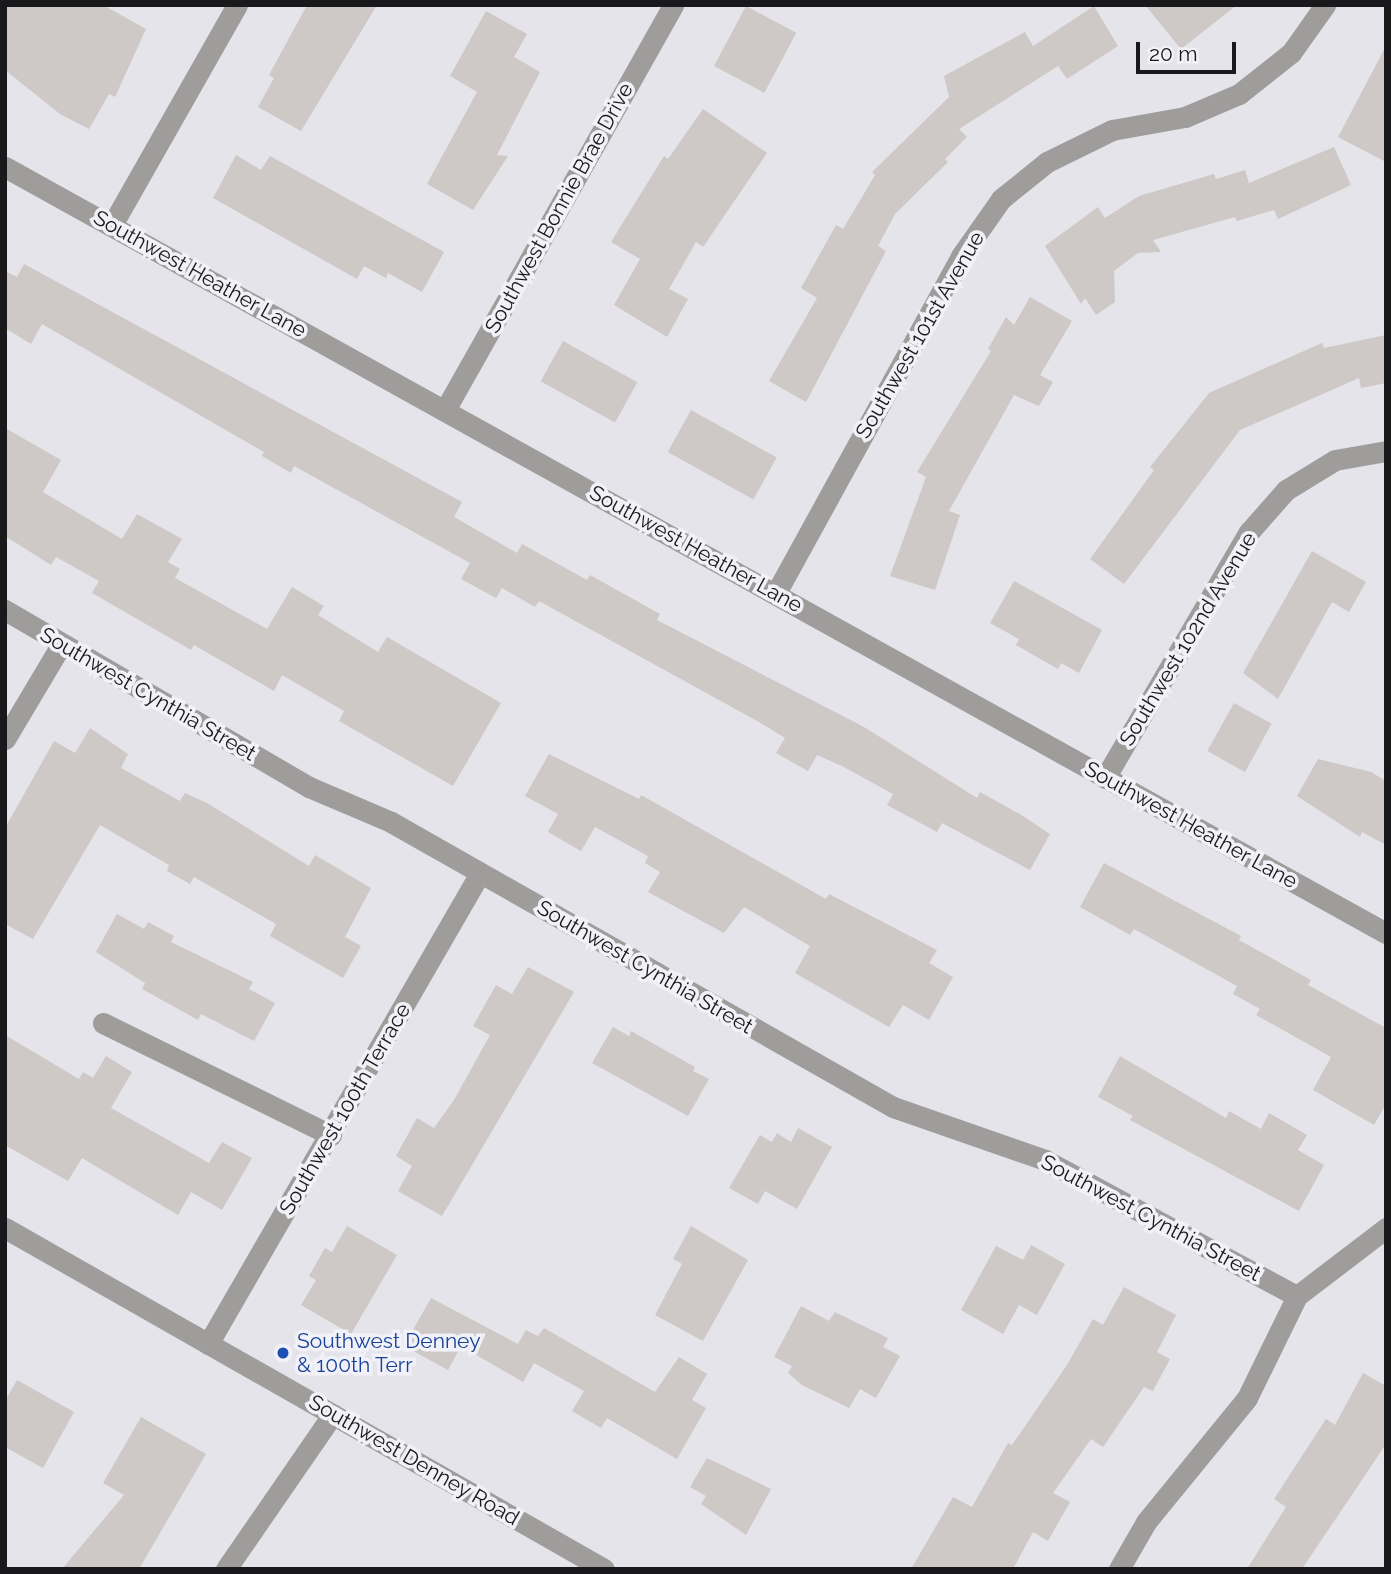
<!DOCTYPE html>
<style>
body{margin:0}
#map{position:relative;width:1391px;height:1574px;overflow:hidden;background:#e4e4ea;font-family:Raleway,sans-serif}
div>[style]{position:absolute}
.building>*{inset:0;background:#cec8c6;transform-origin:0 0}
.minor>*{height:21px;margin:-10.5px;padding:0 10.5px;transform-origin:10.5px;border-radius:10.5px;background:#9f9c9c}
.dots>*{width:19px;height:19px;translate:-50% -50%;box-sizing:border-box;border:4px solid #f1f1f7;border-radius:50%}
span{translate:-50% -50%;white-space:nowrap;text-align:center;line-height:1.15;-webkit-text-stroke:7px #f1f1f7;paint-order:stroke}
.street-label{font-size:21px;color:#19191b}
.transit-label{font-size:21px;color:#164399}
.left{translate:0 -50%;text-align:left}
.frame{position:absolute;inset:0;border:7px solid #19191b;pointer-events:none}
.scale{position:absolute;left:1136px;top:42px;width:100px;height:32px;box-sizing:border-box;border:4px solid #19191b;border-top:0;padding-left:9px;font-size:21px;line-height:24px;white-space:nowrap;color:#19191b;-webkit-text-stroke:5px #f1f1f7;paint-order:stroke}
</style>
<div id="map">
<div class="building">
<i style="clip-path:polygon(5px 5px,103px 5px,146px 29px,115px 97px,109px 94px,89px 129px,60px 114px,5px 70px)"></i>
<i style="clip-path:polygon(307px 5px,377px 5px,301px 131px,258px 107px,274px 78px,269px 75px)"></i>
<i style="clip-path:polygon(1145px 5px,1237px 5px,1181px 49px)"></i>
<i style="left:746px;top:6px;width:57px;height:68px;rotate:28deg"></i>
<i style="clip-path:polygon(1094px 6px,1118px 46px,1067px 79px,1058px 66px,959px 129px,967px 137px,945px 159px,948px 162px,895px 214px,878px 246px,886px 251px,806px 402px,769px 381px,817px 298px,801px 288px,836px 225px,843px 229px,875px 175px,872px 172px,949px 97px,944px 76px,1025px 32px,1033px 46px)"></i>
<i style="clip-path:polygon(486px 11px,527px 34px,514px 57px,540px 72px,497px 155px,508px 156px,473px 210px,427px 184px,477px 92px,450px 76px)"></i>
<i style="clip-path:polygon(1386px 46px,1386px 162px,1338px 137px)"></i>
<i style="clip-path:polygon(703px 109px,767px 153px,703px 247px,696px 242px,669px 289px,688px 299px,667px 337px,614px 305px,640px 259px,611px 242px,664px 156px,668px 159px)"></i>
<i style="clip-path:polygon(1334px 147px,1351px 185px,1278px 219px,1274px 210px,1237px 221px,1235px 217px,1153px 240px,1161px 252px,1138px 253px,1114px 271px,1115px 302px,1096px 315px,1085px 298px,1081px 304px,1045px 246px,1098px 207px,1105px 218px,1139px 196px,1214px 174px,1216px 179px,1245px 170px,1249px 183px)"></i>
<i style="clip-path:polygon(236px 155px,261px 170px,270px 156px,444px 252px,422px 292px,388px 273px,386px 278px,364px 266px,357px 279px,213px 198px)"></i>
<i style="clip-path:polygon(24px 264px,462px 502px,454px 517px,517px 553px,522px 544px,587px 580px,590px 575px,660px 614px,657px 620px,864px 727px,977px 798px,980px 792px,1023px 816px,1050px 834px,1030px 870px,942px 823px,937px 832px,887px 805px,893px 794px,842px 766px,817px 755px,808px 771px,776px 753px,785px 738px,759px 722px,539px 601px,535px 607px,502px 588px,496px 598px,461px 579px,470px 563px,294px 466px,291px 473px,262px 456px,264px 452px,42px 324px,31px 344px,5px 328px,5px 271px,17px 277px)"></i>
<i style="clip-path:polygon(1030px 297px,1072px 321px,1040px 375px,1053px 382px,1039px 406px,1014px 395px,949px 511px,960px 515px,935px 590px,890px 576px,926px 477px,917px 472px,991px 351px,988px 349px,1006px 317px,1014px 325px)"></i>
<i style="clip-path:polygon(1386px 335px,1386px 383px,1361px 388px,1359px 378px,1240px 430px,1124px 584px,1090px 559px,1154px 470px,1150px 467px,1209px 393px,1322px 343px,1324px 348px)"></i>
<i style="left:563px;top:341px;width:85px;height:46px;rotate:29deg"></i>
<i style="left:691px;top:410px;width:98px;height:48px;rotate:29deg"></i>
<i style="clip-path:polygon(5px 428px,61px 460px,43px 492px,122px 539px,137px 514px,182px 539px,168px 562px,180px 569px,175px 578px,267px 629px,292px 587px,324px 606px,318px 615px,378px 652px,387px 637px,501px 703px,453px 786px,339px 721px,344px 711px,282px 675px,274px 691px,194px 645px,191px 650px,92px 593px,99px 581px,56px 557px,51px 565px,5px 536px)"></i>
<i style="clip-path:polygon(1312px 551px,1366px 582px,1349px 612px,1332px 602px,1278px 699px,1243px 673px)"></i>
<i style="clip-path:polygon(1014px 581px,1102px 630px,1079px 673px,1061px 663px,1058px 669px,1016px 645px,1019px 639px,990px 623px)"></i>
<i style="left:1234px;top:703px;width:43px;height:55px;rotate:29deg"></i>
<i style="clip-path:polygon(90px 728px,128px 754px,121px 768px,180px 801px,185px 793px,207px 803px,309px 866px,315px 855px,371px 888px,345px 937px,361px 946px,343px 978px,270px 936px,276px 924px,194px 877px,190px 884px,167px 871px,169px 865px,100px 825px,33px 939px,5px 924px,5px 828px,54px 741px,75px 753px)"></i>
<i style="clip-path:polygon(549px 754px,639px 799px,641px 795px,826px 899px,829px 894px,937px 950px,929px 963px,953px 977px,929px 1020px,903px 1005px,889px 1027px,795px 973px,810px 946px,744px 907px,724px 933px,648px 892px,660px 872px,645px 863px,648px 856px,595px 827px,581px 851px,548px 832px,558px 814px,525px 796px)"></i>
<i style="clip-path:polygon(1318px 759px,1371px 772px,1386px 781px,1386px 845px,1362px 832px,1360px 837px,1297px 796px)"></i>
<i style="clip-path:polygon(1104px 863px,1241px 936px,1239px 940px,1311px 980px,1308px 985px,1386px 1028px,1386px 1104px,1374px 1125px,1313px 1090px,1331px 1057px,1256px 1015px,1260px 1009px,1233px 994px,1237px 986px,1134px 929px,1130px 935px,1080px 907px)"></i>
<i style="clip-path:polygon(117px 914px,144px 929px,148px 922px,174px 936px,171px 942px,253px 982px,249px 989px,275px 1003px,254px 1041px,201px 1014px,198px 1020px,142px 989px,145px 983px,96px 952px)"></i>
<i style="clip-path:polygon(528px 967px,574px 992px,442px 1216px,398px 1191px,412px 1166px,396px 1156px,417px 1118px,434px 1128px,454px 1100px,490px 1035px,473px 1026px,496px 985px,512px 994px)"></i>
<i style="clip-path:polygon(613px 1027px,629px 1036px,631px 1031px,695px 1067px,693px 1071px,709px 1079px,688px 1116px,592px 1063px)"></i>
<i style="clip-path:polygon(5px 1035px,79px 1079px,83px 1072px,93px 1078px,106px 1056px,132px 1072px,111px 1108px,209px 1163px,222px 1142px,252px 1158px,222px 1210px,191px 1192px,178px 1215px,82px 1158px,68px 1181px,5px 1145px)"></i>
<i style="clip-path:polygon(1120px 1056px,1226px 1118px,1229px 1111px,1261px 1129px,1269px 1113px,1307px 1135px,1298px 1150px,1324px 1165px,1299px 1211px,1130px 1120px,1133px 1116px,1098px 1097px)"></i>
<i style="clip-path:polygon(798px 1128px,832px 1147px,797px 1209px,765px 1191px,758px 1204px,729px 1188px,760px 1135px,772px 1142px,777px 1133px,791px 1142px)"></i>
<i style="clip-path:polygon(347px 1226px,397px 1255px,351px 1334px,301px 1305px,316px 1280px,309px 1276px,325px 1248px,332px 1252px)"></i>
<i style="clip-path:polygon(691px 1226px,748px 1260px,703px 1341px,655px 1315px,682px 1264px,673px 1259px)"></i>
<i style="clip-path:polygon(1031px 1245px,1065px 1264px,1037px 1315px,1019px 1305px,1003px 1334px,961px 1310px,996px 1246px,1023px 1260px)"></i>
<i style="clip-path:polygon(1124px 1287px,1176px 1315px,1157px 1352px,1170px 1359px,1153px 1391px,1144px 1387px,1103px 1447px,1091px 1439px,1053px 1493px,1070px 1502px,1048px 1541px,1033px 1532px,1013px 1569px,911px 1569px,953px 1497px,972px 1507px,1008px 1443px,1012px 1445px,1067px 1365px,1093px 1319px,1103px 1325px)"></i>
<i style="clip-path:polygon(431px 1298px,518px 1344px,526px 1330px,538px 1336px,544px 1328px,655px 1392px,679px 1357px,707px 1374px,692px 1400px,706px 1408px,677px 1459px,607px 1418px,601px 1428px,572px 1411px,584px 1391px,534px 1363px,523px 1382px,461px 1346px,448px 1370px,404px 1346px)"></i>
<i style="clip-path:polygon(801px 1306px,829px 1321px,835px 1312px,888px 1338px,883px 1347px,900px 1356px,876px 1398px,860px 1389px,849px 1408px,802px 1385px,788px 1373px,792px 1366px,774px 1357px)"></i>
<i style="clip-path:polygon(1363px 1373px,1386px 1386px,1386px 1444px,1302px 1569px,1247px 1569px,1286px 1507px,1274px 1499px,1326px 1419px,1335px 1425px)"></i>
<i style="clip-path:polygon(17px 1380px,74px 1412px,43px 1468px,5px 1447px,5px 1401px)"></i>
<i style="clip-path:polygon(141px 1417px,206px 1454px,139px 1569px,62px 1569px,124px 1495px,103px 1483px)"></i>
<i style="clip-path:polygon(707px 1458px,771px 1489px,746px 1535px,701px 1504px,706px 1496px,690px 1487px)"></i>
</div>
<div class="minor">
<i style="left:5px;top:167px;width:1579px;rotate:29.02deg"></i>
<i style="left:112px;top:225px;width:253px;rotate:-60.4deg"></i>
<i style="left:445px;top:410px;width:465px;rotate:-60.6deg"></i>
<i style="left:776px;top:593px;width:384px;rotate:-61.2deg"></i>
<i style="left:961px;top:256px;width:70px;rotate:-54.9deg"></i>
<i style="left:1001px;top:199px;width:59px;rotate:-38.8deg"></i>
<i style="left:1047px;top:162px;width:72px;rotate:-26.2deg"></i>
<i style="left:1112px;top:130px;width:74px;rotate:-10.1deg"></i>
<i style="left:1185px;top:117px;width:59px;rotate:-23.1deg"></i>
<i style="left:1239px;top:94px;width:66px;rotate:-38.3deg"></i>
<i style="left:1291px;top:53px;width:59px;rotate:-54.7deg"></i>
<i style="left:5px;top:610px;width:352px;rotate:30.2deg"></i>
<i style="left:309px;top:787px;width:89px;rotate:23.1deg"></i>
<i style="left:391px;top:822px;width:577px;rotate:29.58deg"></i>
<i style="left:893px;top:1107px;width:161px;rotate:19.2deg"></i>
<i style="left:1045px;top:1160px;width:286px;rotate:28.4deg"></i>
<i style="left:5px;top:739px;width:109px;rotate:-59.2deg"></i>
<i style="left:1105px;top:778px;width:285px;rotate:-59.7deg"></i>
<i style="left:1249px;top:532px;width:56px;rotate:-48.6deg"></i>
<i style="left:1286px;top:490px;width:57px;rotate:-31.5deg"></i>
<i style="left:1335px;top:460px;width:52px;rotate:-10deg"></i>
<i style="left:103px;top:1023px;width:254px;rotate:26.2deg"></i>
<i style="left:5px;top:1228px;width:689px;rotate:29.65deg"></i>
<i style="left:208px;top:1344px;width:544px;rotate:-59.99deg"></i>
<i style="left:226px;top:1569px;width:188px;rotate:-55.4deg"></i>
<i style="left:1119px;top:1569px;width:54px;rotate:-60.1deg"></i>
<i style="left:1146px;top:1522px;width:160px;rotate:-50.8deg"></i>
<i style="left:1247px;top:1398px;width:114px;rotate:-63.9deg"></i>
<i style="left:1297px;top:1296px;width:112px;rotate:-37.4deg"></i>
</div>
<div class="dots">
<i style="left:283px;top:1353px;background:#1a4fb4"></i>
</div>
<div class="street-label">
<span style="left:559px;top:208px;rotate:-61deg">Southwest Bonnie Brae Drive</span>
<span style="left:200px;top:274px;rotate:29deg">Southwest Heather Lane</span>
<span style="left:920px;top:335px;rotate:-60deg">Southwest 101st Avenue</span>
<span style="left:696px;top:549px;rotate:29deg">Southwest Heather Lane</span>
<span style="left:1188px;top:639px;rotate:-59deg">Southwest 102nd Avenue</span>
<span style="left:148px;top:694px;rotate:30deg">Southwest Cynthia Street</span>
<span style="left:1191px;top:825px;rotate:29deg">Southwest Heather Lane</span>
<span style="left:645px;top:967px;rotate:30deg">Southwest Cynthia Street</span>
<span style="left:345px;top:1109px;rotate:-60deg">Southwest 100th Terrace</span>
<span style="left:1151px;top:1218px;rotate:28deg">Southwest Cynthia Street</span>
<span style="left:414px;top:1460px;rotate:30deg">Southwest Denney Road</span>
</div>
<div class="transit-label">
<span class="left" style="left:297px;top:1353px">Southwest Denney<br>&amp; 100th Terr</span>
</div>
<div class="frame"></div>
<div class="scale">20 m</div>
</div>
